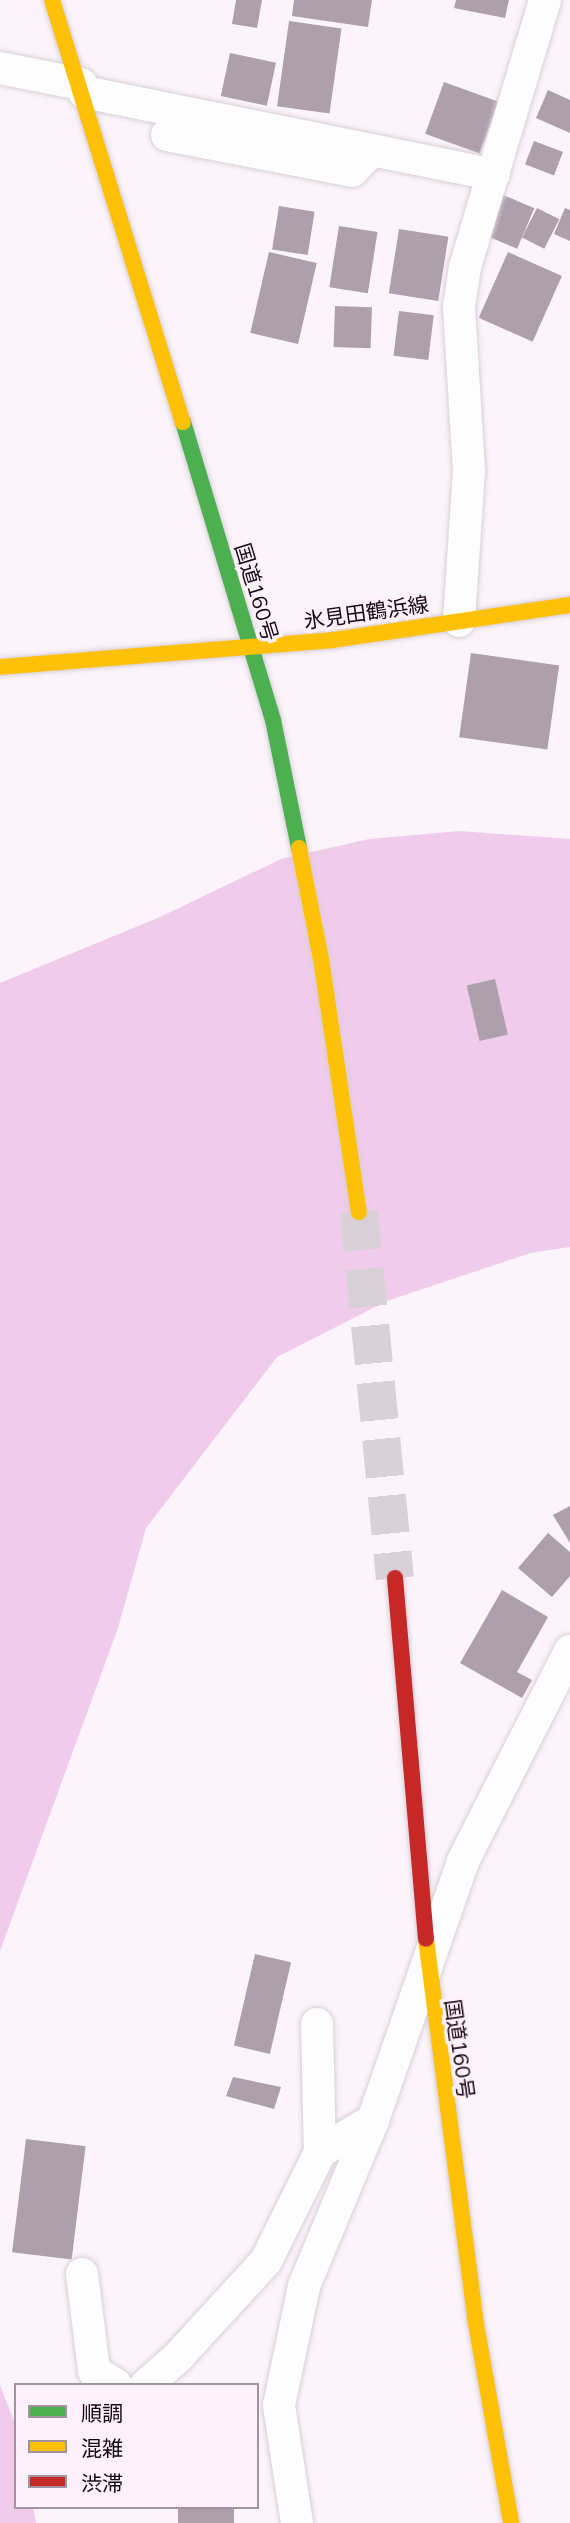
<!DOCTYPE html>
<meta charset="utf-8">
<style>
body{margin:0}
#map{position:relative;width:570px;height:2523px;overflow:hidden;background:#fbf4fa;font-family:Mulish,"Noto Sans JP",sans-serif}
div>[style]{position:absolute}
.forest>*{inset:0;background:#f1cbec}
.building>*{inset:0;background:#ad9fab;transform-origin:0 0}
.highway-tunnel>*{height:38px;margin-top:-19px;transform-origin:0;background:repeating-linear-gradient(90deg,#d8d1d7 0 38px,transparent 0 57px)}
.roads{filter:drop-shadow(0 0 2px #d8cfd7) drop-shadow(0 0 2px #d8cfd7)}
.street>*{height:32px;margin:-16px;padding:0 16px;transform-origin:16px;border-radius:16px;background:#fefdfe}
.fast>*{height:16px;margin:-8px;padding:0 8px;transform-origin:8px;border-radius:8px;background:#4caf50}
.slow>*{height:16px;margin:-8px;padding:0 8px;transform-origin:8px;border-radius:8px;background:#ffc107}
.jam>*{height:16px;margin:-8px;padding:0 8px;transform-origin:8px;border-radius:8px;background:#c62828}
span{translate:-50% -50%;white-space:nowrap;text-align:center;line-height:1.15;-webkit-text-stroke:7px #fef1fc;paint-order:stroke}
.street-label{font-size:21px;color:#130912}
.legend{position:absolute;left:14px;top:2383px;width:245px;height:126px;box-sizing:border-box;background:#fef1fc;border:2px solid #a0949e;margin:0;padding:9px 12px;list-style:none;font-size:21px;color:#130912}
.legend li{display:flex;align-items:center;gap:14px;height:35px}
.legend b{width:35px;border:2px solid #a0949e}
</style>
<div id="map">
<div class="forest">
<i style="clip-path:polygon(460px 831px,570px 839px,570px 1247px,530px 1253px,387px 1301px,277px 1357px,146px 1528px,118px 1628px,0 1951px,0 983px,160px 917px,281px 859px,369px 839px)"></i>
<i style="clip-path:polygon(0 2385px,16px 2426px,16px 2507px,33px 2507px,36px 2523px,0 2523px)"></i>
</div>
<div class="building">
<i style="clip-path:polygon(236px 0,262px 0,257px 28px,232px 24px)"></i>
<i style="clip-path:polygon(294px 0,372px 0,368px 27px,292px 16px)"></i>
<i style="clip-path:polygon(456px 0,509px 0,505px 18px,454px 8px)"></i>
<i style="left:289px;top:21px;width:53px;height:86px;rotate:8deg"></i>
<i style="left:230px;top:53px;width:47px;height:44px;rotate:12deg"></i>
<i style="left:444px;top:82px;width:58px;height:55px;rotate:20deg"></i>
<i style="clip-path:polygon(548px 90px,570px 100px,570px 133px,536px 118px)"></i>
<i style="left:534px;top:141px;width:31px;height:25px;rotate:21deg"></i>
<i style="left:503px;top:195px;width:34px;height:44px;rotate:23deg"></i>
<i style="left:279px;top:206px;width:36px;height:44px;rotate:9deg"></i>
<i style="left:537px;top:208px;width:25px;height:33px;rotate:27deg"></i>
<i style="clip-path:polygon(565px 208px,570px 210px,570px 241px,554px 234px)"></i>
<i style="left:339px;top:226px;width:39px;height:62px;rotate:9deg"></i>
<i style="left:399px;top:229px;width:50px;height:65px;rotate:9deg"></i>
<i style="left:269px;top:252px;width:49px;height:83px;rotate:13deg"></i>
<i style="left:508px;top:252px;width:59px;height:72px;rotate:24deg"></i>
<i style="left:335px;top:306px;width:37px;height:41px;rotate:2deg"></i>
<i style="left:399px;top:311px;width:35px;height:45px;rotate:7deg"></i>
<i style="left:471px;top:653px;width:89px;height:85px;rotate:8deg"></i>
<i style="left:495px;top:979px;width:57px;height:29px;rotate:77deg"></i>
<i style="clip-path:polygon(570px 1506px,570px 1543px,553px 1515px)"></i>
<i style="clip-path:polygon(548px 1533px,570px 1552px,570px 1576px,552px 1597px,518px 1568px)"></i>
<i style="clip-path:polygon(502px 1590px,548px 1617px,517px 1672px,532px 1680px,522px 1698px,460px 1663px)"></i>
<i style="left:255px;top:1954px;width:37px;height:94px;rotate:13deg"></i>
<i style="clip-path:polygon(233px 2077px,281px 2087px,274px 2109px,226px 2096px)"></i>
<i style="left:26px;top:2139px;width:60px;height:114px;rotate:7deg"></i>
<i style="left:178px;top:2507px;width:56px;height:16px"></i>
</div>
<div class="highway-tunnel">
<i style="left:359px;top:1212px;width:368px;rotate:84.4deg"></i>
</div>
<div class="roads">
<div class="street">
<i style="left:0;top:68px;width:83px;rotate:11.2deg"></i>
<i style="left:84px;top:92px;width:418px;rotate:11.4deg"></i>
<i style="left:167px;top:135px;width:188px;rotate:11deg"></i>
<i style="left:352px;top:171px;width:29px;rotate:-46deg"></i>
<i style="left:459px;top:621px;width:150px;rotate:-86.2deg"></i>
<i style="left:469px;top:471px;width:164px;rotate:-93.5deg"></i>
<i style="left:459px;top:307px;width:40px;rotate:-81.5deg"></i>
<i style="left:465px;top:267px;width:279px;rotate:-73.3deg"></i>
<i style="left:317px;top:2024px;width:128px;rotate:88.7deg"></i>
<i style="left:320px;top:2152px;width:62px;rotate:-31.1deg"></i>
<i style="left:82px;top:2274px;width:98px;rotate:82.9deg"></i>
<i style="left:94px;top:2371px;width:26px;rotate:32deg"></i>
<i style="left:146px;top:2385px;width:43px;rotate:-41.2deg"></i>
<i style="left:178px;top:2357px;width:130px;rotate:-47.5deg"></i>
<i style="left:266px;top:2261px;width:122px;rotate:-63.6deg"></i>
<i style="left:297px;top:2523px;width:119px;rotate:-98.7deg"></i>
<i style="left:279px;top:2405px;width:122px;rotate:-78.1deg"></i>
<i style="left:304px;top:2286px;width:180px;rotate:-67.4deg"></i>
<i style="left:373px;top:2120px;width:274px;rotate:-70.8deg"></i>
<i style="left:463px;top:1861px;width:236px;rotate:-63deg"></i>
</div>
<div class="fast">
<i style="left:183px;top:422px;width:311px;rotate:73.2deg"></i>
<i style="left:273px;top:720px;width:131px;rotate:78.5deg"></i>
</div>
<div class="slow">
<i style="left:52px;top:0;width:442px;rotate:72.8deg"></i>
<i style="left:0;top:667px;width:334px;rotate:-4.6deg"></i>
<i style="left:333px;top:640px;width:240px;rotate:-8.4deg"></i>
<i style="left:299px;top:848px;width:113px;rotate:78.8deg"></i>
<i style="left:321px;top:959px;width:256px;rotate:81.5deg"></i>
<i style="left:426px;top:1939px;width:382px;rotate:82.6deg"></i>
<i style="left:475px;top:2318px;width:208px;rotate:80deg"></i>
</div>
<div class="jam">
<i style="left:395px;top:1578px;width:362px;rotate:85.1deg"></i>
</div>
</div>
<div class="street-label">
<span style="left:257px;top:592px;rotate:73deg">国道160号</span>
<span style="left:366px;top:612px;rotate:-8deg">氷見田鶴浜線</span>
<span style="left:460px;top:2049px;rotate:82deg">国道160号</span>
</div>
<ul class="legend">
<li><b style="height:9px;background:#4caf50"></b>順調</li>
<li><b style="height:9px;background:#ffc107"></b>混雑</li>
<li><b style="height:9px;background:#c62828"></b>渋滞</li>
</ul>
</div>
